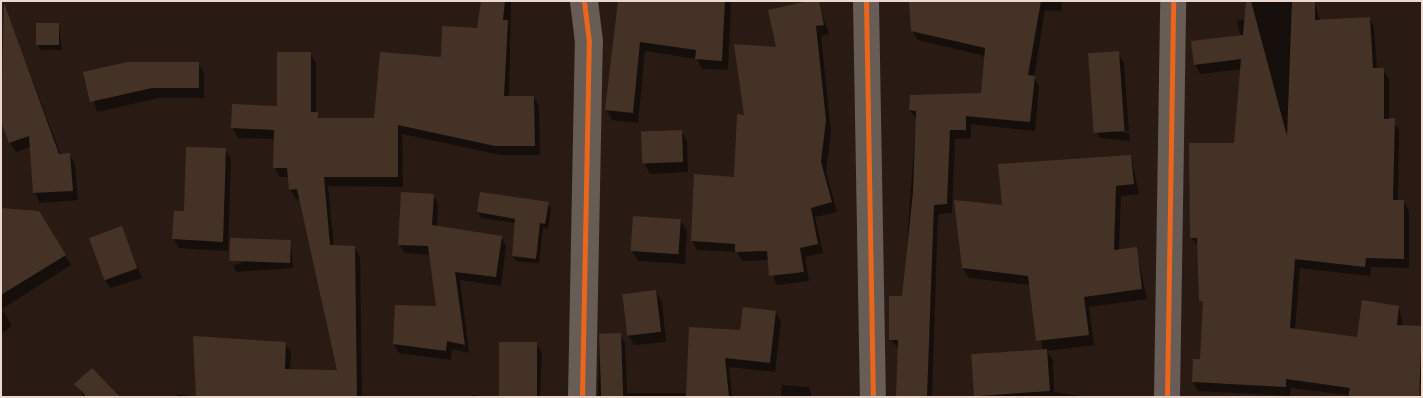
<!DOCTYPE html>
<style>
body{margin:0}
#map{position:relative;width:1423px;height:398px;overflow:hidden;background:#291b13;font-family:"Source Serif 4",serif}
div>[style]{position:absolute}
.shadow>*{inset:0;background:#0007}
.building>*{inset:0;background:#443227;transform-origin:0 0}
.minor>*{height:26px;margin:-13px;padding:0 13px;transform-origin:13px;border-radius:13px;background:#675c56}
.tertiary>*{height:28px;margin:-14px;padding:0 14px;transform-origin:14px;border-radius:14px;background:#675c56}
.cycleway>*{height:5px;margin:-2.5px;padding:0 2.5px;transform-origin:2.5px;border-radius:2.5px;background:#eb651d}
span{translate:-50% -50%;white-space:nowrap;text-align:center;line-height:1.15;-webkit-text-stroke:4px #110703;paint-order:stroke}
.frame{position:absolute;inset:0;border:2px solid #ebd9d0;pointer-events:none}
</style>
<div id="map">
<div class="shadow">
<i style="clip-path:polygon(482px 1px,511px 1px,509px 97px,534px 97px,539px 107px,540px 155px,501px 155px,402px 134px,403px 187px,328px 186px,334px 247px,354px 247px,360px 257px,362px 397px,197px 397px,286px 344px,291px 353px,290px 371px,338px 371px,300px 199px,296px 199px,290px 190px,289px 177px,280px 177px,274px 167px,275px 139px,238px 138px,233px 128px,233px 106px,278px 108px,310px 53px,316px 63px,316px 113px,320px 119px,375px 119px,478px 29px)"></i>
<i style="clip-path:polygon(619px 1px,731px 1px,728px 70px,702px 69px,697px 59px,645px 51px,638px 123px,612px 120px,607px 110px)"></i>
<i style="clip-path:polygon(818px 1px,829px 34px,821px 36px,831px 131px,826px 172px,837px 212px,815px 217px,823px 253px,805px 257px,809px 281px,776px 285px,769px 260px,742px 261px,737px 252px,697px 250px,692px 240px,735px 178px,745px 116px,778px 48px)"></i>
<i style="clip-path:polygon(1018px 1px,1062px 1px,1061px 11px,1045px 10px,1034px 78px,1039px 86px,1035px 131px,971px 124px,971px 138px,955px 139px,952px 213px,938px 214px,932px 397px,897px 397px,899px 349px,891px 340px,890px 297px,903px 297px,916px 119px,910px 110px,982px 95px,985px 56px,918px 40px,912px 30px)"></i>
<i style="clip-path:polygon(1246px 1px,1315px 2px,1320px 21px,1369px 18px,1374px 27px,1377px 70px,1383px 70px,1389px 79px,1389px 120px,1399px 129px,1398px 202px,1404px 202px,1409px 211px,1409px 268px,1371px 267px,1370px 276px,1300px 268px,1295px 330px,1358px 339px,1399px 307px,1403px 326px,1422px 327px,1422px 384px,1401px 383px,1362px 397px,1291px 388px,1290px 396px,1198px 391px,1193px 382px,1201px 360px,1204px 307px,1199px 247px,1191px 237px,1236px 144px,1242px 69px,1200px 74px,1195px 64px,1241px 37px,1237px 21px,1248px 18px)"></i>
<i style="clip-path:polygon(5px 8px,61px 155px,70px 155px,75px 164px,78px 200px,40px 203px,35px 193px,31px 147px,16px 152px,10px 143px,1px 119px)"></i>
<i style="clip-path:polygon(59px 25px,62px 50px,41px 50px,38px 45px)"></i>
<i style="clip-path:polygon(1118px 53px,1124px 63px,1129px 131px,1098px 130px,1129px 133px,1130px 141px,1100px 138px,1094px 128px)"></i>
<i style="clip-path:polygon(198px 63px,204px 73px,204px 98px,159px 98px,97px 112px,85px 73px)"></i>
<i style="clip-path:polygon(681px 131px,687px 141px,688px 172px,650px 174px,644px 163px)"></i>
<i style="clip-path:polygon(225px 150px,231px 159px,228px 251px,179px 248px,173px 238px,185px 212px)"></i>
<i style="clip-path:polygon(1131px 156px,1139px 194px,1121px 196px,1119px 251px,1136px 248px,1147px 299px,1089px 307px,1094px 345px,1047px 351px,1053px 360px,1054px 392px,1088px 397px,977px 397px,1043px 350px,1031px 285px,969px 278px,963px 268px,1003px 207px)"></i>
<i style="clip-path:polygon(433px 195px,438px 204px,437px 227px,501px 237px,506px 246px,501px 286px,460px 280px,469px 353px,452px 349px,451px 360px,399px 353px,394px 344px,437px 308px,430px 255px,405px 253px,399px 244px)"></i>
<i style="clip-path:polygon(548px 203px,551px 209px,548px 229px,543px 228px,539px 263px,516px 261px,513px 256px,516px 223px,481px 218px,478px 212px)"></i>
<i style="clip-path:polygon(681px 221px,687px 231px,685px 264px,638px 261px,632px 251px)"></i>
<i style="clip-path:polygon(122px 227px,142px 278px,110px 288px,104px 278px)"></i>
<i style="clip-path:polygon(291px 242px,293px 268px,236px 272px,233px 266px)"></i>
<i style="clip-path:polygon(1px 248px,65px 255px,71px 265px,2px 309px,12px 326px,1px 334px)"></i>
<i style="clip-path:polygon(656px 292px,662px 302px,666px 342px,634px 345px,628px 334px)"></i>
<i style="clip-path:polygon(775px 312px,781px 321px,775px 372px,729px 367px,732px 397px,598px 397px,600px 335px,620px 334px,625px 343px,627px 393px,687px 393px,742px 331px)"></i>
<i style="clip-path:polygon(536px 343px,542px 353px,540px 397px,500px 397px)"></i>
<i style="clip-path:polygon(76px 384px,118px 397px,84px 397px)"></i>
<i style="clip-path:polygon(782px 385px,809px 387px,812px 397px,781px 397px)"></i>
<i style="clip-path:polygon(177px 394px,195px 397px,176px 397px)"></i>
<i style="clip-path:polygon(472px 395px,492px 397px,472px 397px)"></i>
</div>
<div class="building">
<i style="clip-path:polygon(481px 1px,505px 1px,503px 20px,508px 20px,504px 96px,534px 96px,535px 146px,495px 146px,398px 125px,398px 177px,324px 177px,330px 245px,355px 246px,357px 397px,196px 397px,193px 336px,286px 342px,285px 369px,337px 370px,297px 189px,289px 190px,287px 168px,273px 168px,274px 130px,231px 128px,232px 104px,277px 106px,277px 52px,311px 52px,311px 112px,318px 112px,318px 118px,374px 118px,380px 52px,441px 57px,442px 26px,477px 28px)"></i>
<i style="clip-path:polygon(618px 1px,725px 1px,722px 61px,695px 59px,696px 50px,640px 42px,633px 113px,605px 110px)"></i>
<i style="clip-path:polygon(808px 1px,819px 1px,824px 25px,816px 26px,826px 120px,821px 162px,832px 202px,811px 208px,818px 244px,800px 248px,804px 272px,769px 276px,767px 251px,735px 252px,735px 244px,691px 241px,694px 174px,734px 177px,737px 114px,744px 115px,734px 44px,776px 47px,768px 10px)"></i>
<i style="clip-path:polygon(909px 1px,1041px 1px,1028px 75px,1035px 76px,1030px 122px,966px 116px,966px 130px,950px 130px,947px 204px,934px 205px,927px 397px,896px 397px,898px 340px,889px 340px,889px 296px,902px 296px,913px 192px,916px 111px,909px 110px,910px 95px,981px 93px,985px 48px,911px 31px)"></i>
<i style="clip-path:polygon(1246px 1px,1251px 1px,1287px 136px,1292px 1px,1315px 1px,1315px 20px,1370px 17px,1373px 68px,1384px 68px,1384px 119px,1395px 118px,1393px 200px,1404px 200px,1404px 259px,1366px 258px,1365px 267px,1295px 259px,1290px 328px,1357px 337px,1362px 300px,1399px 306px,1397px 325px,1422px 326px,1419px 397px,1348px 397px,1350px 388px,1286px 379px,1286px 387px,1192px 382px,1193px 359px,1200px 359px,1203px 301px,1199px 301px,1197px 238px,1190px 238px,1189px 143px,1234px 143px,1241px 59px,1194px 65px,1191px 41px,1243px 35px)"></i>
<i style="clip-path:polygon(4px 3px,59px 154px,70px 153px,73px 191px,33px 193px,29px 136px,9px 143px,1px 122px)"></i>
<i style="left:36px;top:23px;width:23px;height:22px"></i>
<i style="left:1119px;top:51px;width:80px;height:31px;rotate:86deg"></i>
<i style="clip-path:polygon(127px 62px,199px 62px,199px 88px,152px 88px,90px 102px,83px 72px)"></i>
<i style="left:682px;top:130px;width:32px;height:41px;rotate:88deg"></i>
<i style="clip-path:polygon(186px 147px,226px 148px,223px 242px,172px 239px,174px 211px,184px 211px)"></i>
<i style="clip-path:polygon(1131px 155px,1134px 184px,1116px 186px,1114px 250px,1137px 247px,1142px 289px,1084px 297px,1089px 335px,1036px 341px,1028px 276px,962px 268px,954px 200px,1002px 205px,998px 164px)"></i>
<i style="clip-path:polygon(401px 192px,434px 194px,432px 225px,502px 236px,496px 277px,455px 272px,465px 345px,447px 341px,446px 351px,393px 344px,395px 305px,436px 306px,428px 246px,398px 245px)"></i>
<i style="clip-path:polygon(480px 192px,549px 202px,545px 224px,540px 223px,536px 259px,512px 256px,515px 219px,477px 212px)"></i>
<i style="clip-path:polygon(1px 208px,39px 211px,66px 255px,1px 295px)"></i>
<i style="left:633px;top:216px;width:48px;height:35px;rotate:4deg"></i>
<i style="left:122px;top:226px;width:45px;height:35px;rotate:70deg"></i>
<i style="left:291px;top:240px;width:23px;height:61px;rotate:92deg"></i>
<i style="left:656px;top:290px;width:42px;height:34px;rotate:83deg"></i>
<i style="clip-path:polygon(743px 307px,776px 311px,770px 363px,725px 358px,729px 397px,686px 397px,689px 327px,740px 330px)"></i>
<i style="left:621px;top:333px;width:64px;height:22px;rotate:88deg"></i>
<i style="left:499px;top:342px;width:38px;height:55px"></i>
<i style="left:1047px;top:349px;width:42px;height:76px;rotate:86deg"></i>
<i style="clip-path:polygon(92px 368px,120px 397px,87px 397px,74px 384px)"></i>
</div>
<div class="minor">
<i style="left:866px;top:1px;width:396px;rotate:89deg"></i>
<i style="left:1167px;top:397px;width:396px;rotate:-89.1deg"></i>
</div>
<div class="tertiary">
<i style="left:582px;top:397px;width:355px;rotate:-88.9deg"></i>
<i style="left:589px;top:42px;width:41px;rotate:-97deg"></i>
</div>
<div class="cycleway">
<i style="left:866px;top:1px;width:396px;rotate:89deg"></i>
<i style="left:582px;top:397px;width:355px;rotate:-88.9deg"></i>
<i style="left:589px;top:42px;width:41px;rotate:-97deg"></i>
<i style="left:1167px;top:397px;width:396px;rotate:-89.1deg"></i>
</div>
<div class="frame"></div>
</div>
